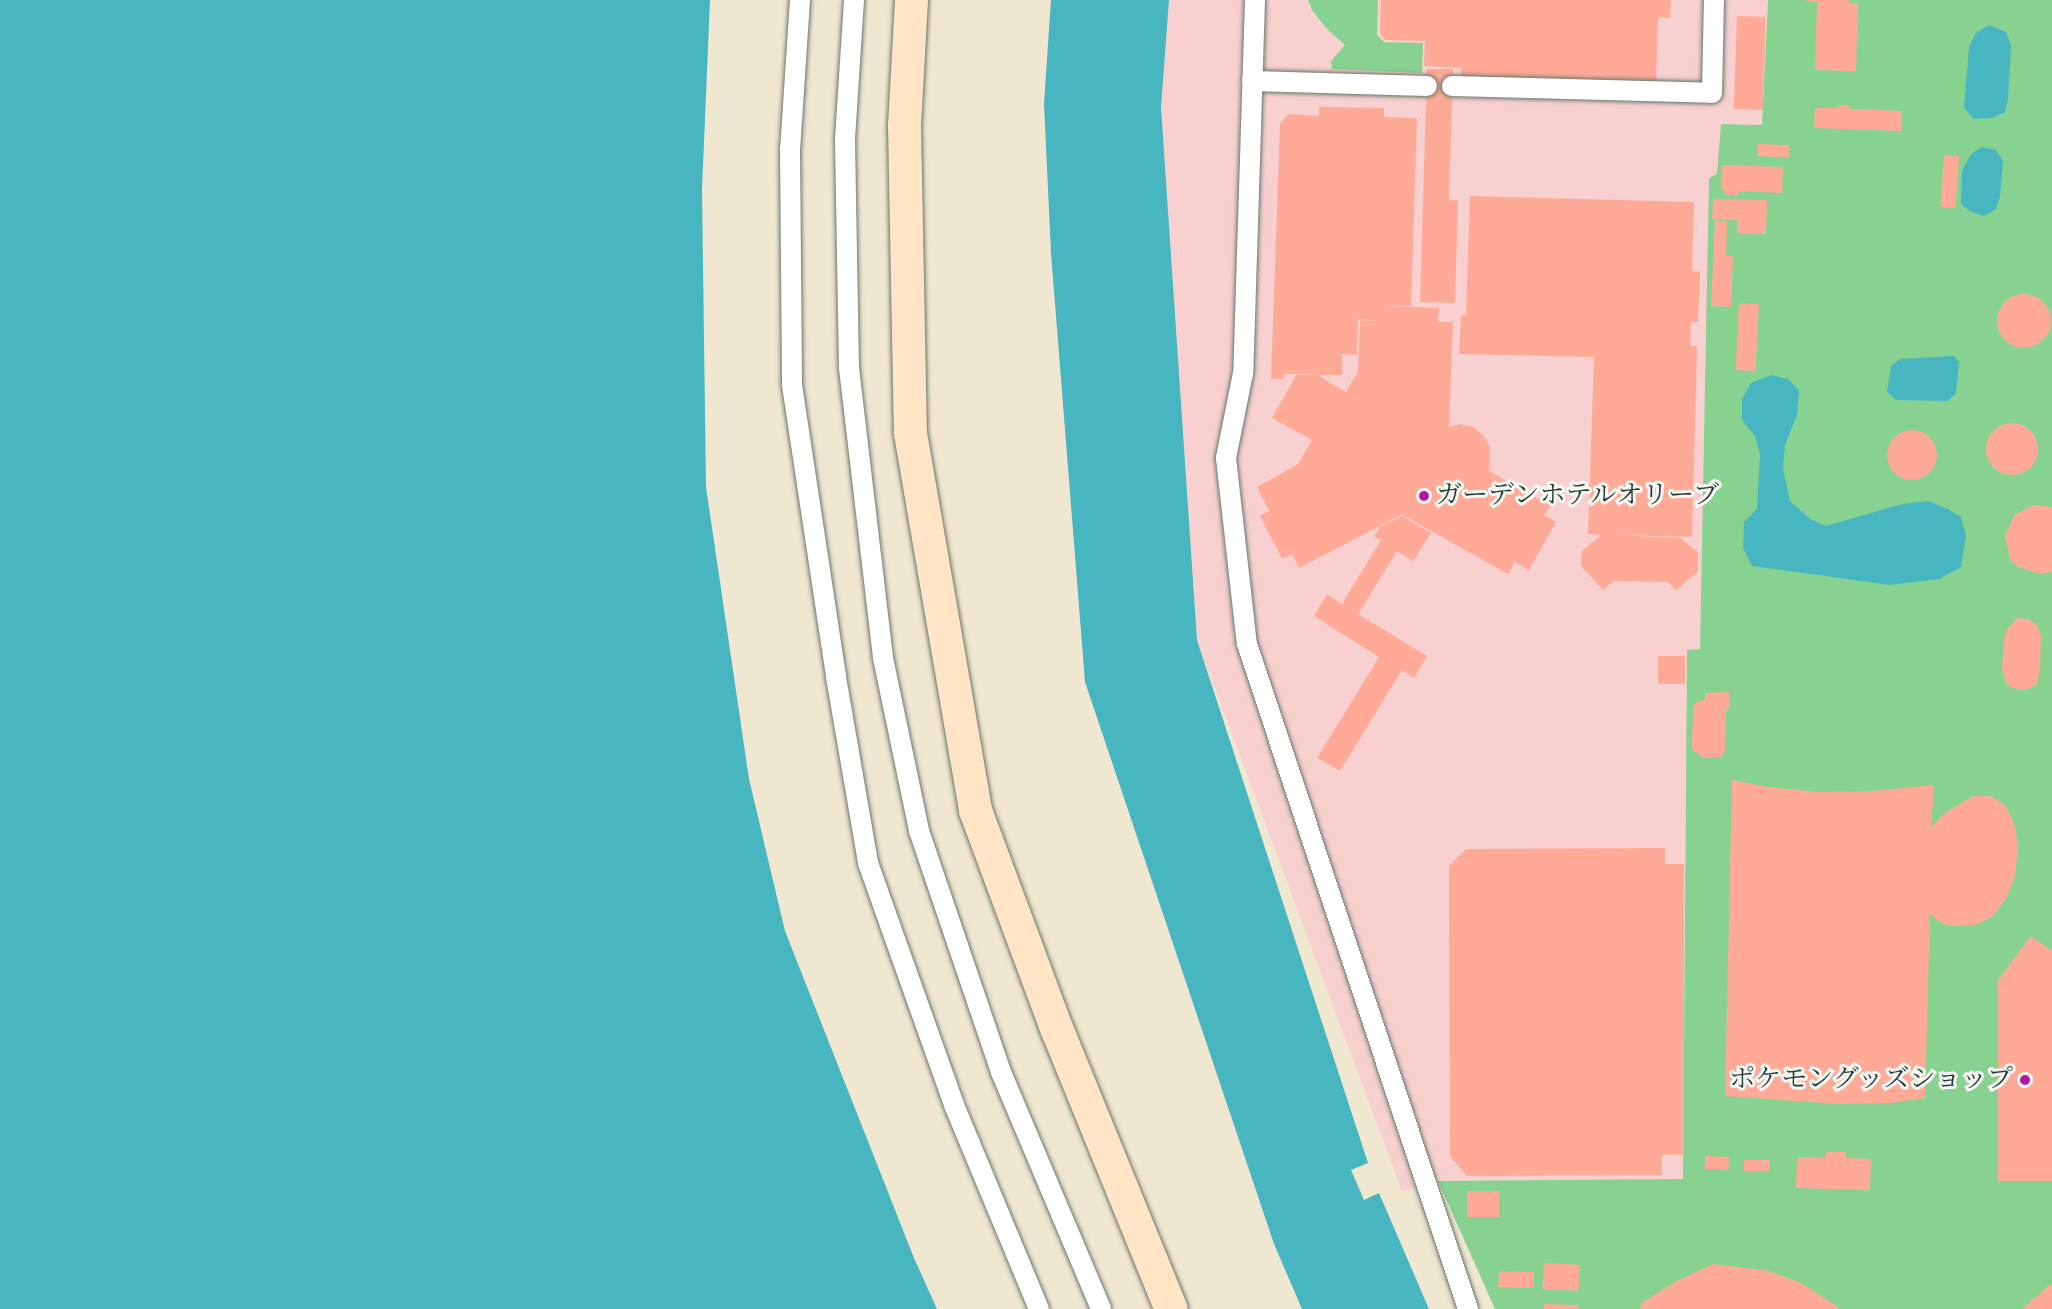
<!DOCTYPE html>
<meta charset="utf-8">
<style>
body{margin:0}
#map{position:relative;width:2052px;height:1309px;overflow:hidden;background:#f0e7d0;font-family:"IM FELL DW Pica","Noto Serif JP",serif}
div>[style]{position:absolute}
.built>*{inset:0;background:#f7d0cf}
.green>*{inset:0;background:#87d290}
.water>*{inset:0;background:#47b6c1}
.building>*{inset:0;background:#feaa97;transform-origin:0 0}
.round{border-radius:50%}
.roads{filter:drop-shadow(0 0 2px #68786b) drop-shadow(0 0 2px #68786b)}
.lane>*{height:20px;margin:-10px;padding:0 10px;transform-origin:10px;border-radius:10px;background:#fff}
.secondary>*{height:33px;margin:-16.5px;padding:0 16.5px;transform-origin:16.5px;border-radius:16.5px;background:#ffe4c6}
.dots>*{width:16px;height:16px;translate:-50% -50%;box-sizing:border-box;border:3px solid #f6f6f2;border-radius:50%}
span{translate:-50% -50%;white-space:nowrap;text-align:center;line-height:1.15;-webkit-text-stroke:6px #f6f6f2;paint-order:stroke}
.poi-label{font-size:26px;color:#1f3d34}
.left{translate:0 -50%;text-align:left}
.right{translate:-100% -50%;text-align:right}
</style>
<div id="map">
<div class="built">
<i style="clip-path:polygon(1169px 0,1768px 0,1762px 125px,1700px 650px,1687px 651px,1683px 1179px,1438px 1181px,1402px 1191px,1197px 640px,1161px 107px)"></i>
</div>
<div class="green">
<i style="clip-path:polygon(1308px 0,1378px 0,1377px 35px,1384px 42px,1423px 43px,1422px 73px,1332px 69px,1331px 61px,1345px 45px,1327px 29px,1312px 10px)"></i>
<i style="clip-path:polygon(1768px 0,2052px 0,2052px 1309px,1495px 1309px,1438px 1181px,1683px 1179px,1687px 650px,1700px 649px,1709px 178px,1717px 174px,1721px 124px,1762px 125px)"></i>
</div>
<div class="water">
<i style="clip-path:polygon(0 0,710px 0,702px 189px,706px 487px,749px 779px,785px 931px,914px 1258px,937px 1309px,0 1309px)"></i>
<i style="clip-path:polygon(1051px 0,1169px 0,1161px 107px,1197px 640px,1368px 1163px,1351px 1170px,1364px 1200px,1379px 1193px,1429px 1309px,1302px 1309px,1274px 1244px,1085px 682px,1051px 253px,1044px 104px)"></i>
<i style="clip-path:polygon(1989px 25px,2006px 32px,2011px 46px,2008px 99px,2005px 112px,1992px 118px,1974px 119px,1964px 108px,1969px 47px,1976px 33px)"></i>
<i style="clip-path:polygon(1982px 147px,1996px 150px,2003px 161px,2000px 197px,1996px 209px,1984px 216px,1970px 211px,1961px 204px,1962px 171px,1971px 154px)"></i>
<i style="clip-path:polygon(1954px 356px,1959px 362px,1956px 393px,1948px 401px,1896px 400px,1887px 392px,1891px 366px,1900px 359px)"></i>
<i style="clip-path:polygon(1771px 375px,1788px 379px,1799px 390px,1797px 415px,1785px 445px,1783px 469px,1790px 501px,1810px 519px,1826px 526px,1902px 504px,1928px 501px,1948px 509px,1961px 517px,1966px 536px,1961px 567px,1939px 579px,1890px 585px,1752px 566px,1743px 548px,1744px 522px,1757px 509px,1760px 454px,1755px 436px,1742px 420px,1742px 399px,1751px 383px)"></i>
</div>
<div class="building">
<i style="clip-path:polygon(1381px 0,1671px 0,1670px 18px,1658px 17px,1656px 82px,1461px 76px,1461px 68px,1424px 66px,1425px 41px,1385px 40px,1380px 33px)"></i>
<i style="clip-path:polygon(1803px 0,1850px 0,1849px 3px,1858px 3px,1856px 71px,1815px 70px,1817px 2px)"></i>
<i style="left:1737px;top:16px;width:29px;height:93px;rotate:2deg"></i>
<i style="clip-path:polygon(1427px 69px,1453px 69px,1449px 200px,1458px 200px,1455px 303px,1420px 302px)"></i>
<i style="clip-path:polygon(1839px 105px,1850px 106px,1850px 109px,1902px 111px,1901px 131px,1814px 128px,1815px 108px,1839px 108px)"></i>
<i style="clip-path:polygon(evenodd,1319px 107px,1384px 108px,1384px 117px,1417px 118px,1411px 306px,1381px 306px,1439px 308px,1438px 322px,1453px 322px,1449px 427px,1461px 424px,1473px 427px,1483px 435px,1490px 447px,1489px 471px,1551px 506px,1544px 515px,1556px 522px,1529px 570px,1515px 562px,1508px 574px,1399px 513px,1401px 515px,1299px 568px,1292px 554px,1282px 559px,1260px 516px,1269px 511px,1257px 487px,1298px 464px,1312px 440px,1272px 418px,1296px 375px,1315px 374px,1283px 374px,1284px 379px,1271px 379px,1280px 124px,1288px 114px,1319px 116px,1319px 107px,1358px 319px,1381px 321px,1360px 320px,1358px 372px,1346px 392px,1317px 375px,1342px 375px,1342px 354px,1357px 355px,1358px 319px)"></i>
<i style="left:1758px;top:144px;width:31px;height:12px;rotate:2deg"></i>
<i style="left:1944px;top:155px;width:15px;height:52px;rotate:4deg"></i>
<i style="clip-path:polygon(1722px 165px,1783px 167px,1782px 193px,1739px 191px,1738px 195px,1726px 195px,1726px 191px,1721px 190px)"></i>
<i style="clip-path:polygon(1470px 196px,1694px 202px,1692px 271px,1700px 272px,1698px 322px,1691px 322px,1690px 346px,1697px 346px,1692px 537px,1611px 535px,1680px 538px,1698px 552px,1698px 571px,1676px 590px,1668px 582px,1614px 581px,1603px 590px,1581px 566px,1582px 551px,1601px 535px,1588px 534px,1594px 357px,1459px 354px,1461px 315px,1466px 315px)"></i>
<i style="clip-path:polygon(1713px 199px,1767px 200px,1766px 234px,1737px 233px,1737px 220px,1712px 220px)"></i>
<i style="clip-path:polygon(1715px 221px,1727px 221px,1726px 256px,1733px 256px,1731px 307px,1711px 306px)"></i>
<i class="round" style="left:1997px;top:294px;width:54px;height:54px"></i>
<i style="left:1739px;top:303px;width:20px;height:67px;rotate:3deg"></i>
<i class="round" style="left:1986px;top:423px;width:52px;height:52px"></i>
<i class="round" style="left:1887px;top:430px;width:50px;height:50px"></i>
<i style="clip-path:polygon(2034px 505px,2052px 507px,2052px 572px,2040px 574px,2018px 567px,2010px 559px,2005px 536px,2014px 515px)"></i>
<i style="clip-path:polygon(1402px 516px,1431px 533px,1413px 561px,1397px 551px,1358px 614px,1427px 656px,1414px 678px,1402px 670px,1340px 771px,1317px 758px,1379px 657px,1314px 616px,1327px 594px,1342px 604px,1381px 540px,1374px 537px,1380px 527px)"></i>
<i style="clip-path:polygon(2017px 618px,2028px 619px,2037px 625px,2041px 635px,2040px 670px,2037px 684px,2026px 690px,2018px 690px,2007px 685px,2002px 669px,2004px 639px,2007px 629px)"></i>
<i style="left:1658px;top:656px;width:27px;height:28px"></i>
<i style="clip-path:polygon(1729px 692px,1729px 710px,1726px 710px,1725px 750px,1721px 757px,1703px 758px,1692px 749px,1693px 706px,1698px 701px,1705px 700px,1705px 693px)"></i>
<i style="clip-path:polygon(1732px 780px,1768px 787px,1819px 792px,1873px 791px,1934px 785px,1931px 828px,1942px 815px,1973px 796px,1990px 796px,2006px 806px,2015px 826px,2018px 850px,2015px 876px,2007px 897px,1993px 916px,1976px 925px,1950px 926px,1940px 922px,1930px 914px,1925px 1098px,1890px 1103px,1839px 1104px,1725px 1096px)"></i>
<i style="clip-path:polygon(1665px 848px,1665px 864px,1684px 864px,1684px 1154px,1662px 1155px,1662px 1175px,1467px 1176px,1450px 1156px,1449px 866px,1466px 849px)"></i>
<i style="clip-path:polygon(2031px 936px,2052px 951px,2052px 1181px,1998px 1181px,1998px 980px)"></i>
<i style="clip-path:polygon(1826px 1152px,1846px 1152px,1846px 1158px,1871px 1159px,1870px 1190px,1796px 1188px,1797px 1157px,1826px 1158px)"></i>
<i style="left:1705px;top:1156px;width:24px;height:13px;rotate:2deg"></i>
<i style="left:1744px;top:1160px;width:25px;height:11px"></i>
<i style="left:1467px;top:1191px;width:32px;height:26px"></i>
<i style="left:1544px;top:1263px;width:36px;height:26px;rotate:3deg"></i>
<i style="clip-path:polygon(1713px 1264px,1769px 1271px,1801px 1283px,1841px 1309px,1639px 1309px,1643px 1302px,1677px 1281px)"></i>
<i style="left:1499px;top:1271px;width:35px;height:16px;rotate:2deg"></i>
<i style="clip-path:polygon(2052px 1284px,2052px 1309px,2022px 1309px,2048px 1286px)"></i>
<i style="clip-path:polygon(1544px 1304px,1579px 1305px,1578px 1309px,1544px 1309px)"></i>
</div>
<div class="roads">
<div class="lane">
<i style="left:800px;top:0;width:149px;rotate:93.8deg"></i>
<i style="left:790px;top:149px;width:236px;rotate:89.5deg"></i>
<i style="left:792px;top:385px;width:295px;rotate:81.4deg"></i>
<i style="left:836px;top:677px;width:189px;rotate:80.2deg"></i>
<i style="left:868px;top:863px;width:257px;rotate:70.4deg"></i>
<i style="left:954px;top:1105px;width:221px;rotate:67.4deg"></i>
<i style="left:854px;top:0;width:140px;rotate:93.7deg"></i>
<i style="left:845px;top:140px;width:228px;rotate:89deg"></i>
<i style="left:849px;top:368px;width:292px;rotate:83.3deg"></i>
<i style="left:883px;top:658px;width:177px;rotate:78.2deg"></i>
<i style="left:919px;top:831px;width:255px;rotate:71.2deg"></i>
<i style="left:1001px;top:1072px;width:257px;rotate:67.1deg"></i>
<i style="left:1255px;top:0;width:373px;rotate:91.8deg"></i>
<i style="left:1243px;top:373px;width:87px;rotate:101.3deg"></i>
<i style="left:1226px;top:458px;width:187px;rotate:83.6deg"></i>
<i style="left:1247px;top:644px;width:701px;rotate:71.62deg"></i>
<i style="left:1252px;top:81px;width:175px;rotate:1.6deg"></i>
<i style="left:1452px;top:86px;width:260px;rotate:1.5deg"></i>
<i style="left:1712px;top:93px;width:93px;rotate:-88.8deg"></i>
</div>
<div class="secondary">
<i style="left:911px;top:0;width:125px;rotate:93.2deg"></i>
<i style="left:904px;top:125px;width:308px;rotate:88.9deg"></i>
<i style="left:910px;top:433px;width:383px;rotate:80.2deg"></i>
<i style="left:975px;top:810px;width:235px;rotate:69.6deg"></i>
<i style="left:1057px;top:1030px;width:301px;rotate:67.8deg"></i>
</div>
</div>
<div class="dots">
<i style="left:1424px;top:496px;background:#b5179e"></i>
<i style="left:2025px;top:1080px;background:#b5179e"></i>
</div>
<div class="poi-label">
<span class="left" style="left:1436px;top:496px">ガーデンホテルオリーブ</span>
<span class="right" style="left:2013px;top:1080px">ポケモングッズショップ</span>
</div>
</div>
